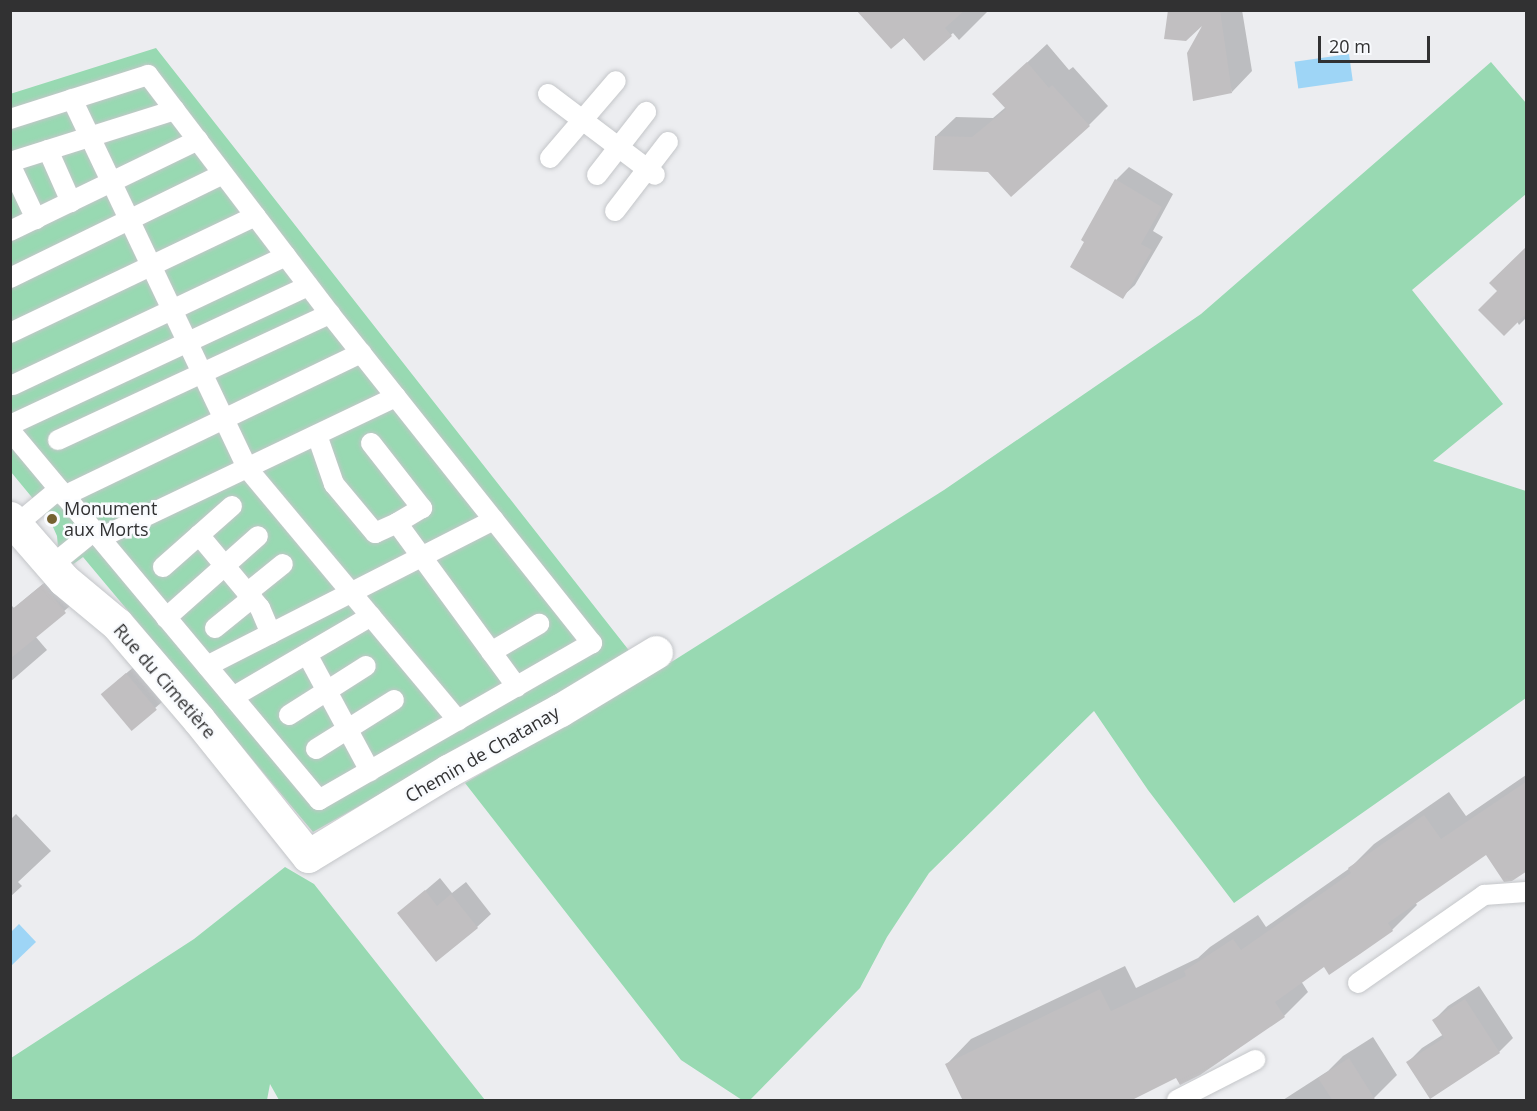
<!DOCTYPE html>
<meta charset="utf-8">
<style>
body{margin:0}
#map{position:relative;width:1537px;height:1111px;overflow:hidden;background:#ecedf0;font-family:"Open Sans",sans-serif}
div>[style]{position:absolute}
.green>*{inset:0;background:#98d9b2}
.water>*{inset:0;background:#9ed5f6;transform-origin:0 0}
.shadow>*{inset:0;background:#0003}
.building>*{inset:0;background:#c1bfc1;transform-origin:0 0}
.roads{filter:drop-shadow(0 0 2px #c4c6c9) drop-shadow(0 0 2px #c4c6c9)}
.lane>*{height:20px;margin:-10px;padding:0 10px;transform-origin:10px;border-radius:10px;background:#fff}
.street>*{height:33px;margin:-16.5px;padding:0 16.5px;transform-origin:16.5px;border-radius:16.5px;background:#fff}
.dots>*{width:16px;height:16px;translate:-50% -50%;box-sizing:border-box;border:3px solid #f9fbfe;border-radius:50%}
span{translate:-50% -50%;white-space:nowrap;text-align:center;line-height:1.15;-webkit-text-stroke:5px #f9fbfe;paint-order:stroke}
.poi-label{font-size:18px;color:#313132}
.left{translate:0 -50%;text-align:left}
.street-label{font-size:18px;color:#313132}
.frame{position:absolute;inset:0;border:12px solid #313132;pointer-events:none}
.scale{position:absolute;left:1318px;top:36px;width:112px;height:27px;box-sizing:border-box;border:3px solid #313132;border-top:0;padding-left:8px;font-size:18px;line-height:21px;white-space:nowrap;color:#313132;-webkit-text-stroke:4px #f9fbfe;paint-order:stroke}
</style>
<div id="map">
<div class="green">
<i style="clip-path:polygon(156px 48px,631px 653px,313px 832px,83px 557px,72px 565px,58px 547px,57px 536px,49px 518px,11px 472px,10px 94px)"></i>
<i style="clip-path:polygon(1491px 62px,1526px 103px,1526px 194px,1412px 290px,1503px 404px,1433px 461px,1526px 491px,1526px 698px,1234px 903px,1148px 790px,1094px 711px,929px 873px,887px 937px,860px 988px,750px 1100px,742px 1100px,681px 1060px,465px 783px,654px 673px,944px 490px,1201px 314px)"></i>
<i style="clip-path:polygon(285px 867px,314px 884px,485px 1100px,279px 1100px,270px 1084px,267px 1100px,11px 1100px,11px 1058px,194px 939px)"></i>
</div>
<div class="water">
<i style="left:1349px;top:54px;width:27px;height:55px;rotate:82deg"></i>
<i style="clip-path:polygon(19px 924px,36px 942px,11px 966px,11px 932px)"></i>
</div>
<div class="shadow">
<i style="clip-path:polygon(877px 10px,989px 10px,959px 40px,953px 33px,924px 59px)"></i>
<i style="clip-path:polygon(1169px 10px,1242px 10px,1252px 71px,1232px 92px,1207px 21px)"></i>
<i style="clip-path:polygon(1047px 44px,1069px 70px,1073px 67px,1108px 106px,1089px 125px,989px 170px,936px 136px,956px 117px,993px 118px,1006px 107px,1014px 75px)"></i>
<i style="clip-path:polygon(1129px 167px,1173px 194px,1153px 231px,1163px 237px,1135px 285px,1122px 297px,1083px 239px,1116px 180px)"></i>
<i style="clip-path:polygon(1526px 248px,1526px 318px,1519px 325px,1500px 291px)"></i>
<i style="clip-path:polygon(55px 574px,77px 600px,35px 636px,47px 650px,10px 682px,10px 604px,14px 608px)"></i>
<i style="clip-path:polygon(141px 661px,170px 695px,131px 729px,117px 681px)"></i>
<i style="clip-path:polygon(1526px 775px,1526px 869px,1486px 853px,1415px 902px,1417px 905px,1392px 930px,1360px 953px,1324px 965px,1301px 981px,1308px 992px,1284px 1016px,1176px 1076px,947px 1064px,971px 1039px,1125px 966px,1136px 988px,1198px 958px,1210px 947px,1258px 915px,1266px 927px,1350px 868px,1374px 844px,1449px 792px,1466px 816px)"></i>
<i style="clip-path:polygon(16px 814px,51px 851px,18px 882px,22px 886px,10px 897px,10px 820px)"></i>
<i style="clip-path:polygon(440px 878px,452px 893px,466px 882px,491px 914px,477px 927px,399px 913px)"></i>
<i style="clip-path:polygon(1479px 986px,1513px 1038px,1499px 1052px,1408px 1062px,1422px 1048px,1444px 1034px,1434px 1020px,1448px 1006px)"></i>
<i style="clip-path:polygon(1373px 1037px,1397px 1075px,1374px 1098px,1370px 1100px,1283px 1100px,1328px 1071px,1343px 1056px)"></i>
</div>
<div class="building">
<i style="clip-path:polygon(856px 10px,965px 10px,945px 28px,952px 36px,924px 61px,904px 38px,891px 49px)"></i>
<i style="clip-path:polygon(1168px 10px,1220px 10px,1232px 93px,1193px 101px,1187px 53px,1202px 26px,1186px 41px,1164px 39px)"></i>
<i style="clip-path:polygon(1027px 62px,1049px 88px,1052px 85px,1090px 126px,1011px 197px,988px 172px,933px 170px,935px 136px,972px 137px,1006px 109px,992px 94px)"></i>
<i style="clip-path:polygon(1115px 179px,1162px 207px,1141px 244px,1152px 250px,1123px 299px,1070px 267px,1084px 242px,1081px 240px)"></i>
<i style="clip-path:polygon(1527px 246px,1527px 318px,1524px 316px,1504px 336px,1478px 310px,1497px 291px,1489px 283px)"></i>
<i style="clip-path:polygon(43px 584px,66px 613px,10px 659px,10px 611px)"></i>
<i style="left:126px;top:673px;width:48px;height:33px;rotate:50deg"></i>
<i style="clip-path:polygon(1527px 781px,1527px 871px,1512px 881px,1504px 882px,1486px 855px,1388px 923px,1393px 931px,1360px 954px,1329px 975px,1324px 967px,1275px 1002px,1285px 1017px,1200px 1075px,1180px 1085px,1176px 1078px,1130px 1101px,963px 1101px,945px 1064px,1100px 989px,1111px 1011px,1186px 976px,1184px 971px,1233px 939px,1241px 950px,1351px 873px,1348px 868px,1424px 815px,1441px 839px)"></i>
<i style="clip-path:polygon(425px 890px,437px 906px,451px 894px,478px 928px,436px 962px,397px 913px)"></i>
<i style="clip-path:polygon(1465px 999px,1500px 1053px,1430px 1099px,1406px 1062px,1444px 1038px,1432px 1020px)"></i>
<i style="clip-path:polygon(1349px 1058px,1376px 1101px,1333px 1101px,1318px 1078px)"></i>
</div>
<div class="roads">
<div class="lane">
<i style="left:548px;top:94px;width:134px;rotate:37.1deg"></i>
<i style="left:72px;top:99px;width:408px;rotate:64.6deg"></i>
<i style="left:247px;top:468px;width:329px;rotate:50.1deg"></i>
<i style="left:10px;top:119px;width:145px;rotate:-17.7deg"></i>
<i style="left:148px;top:75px;width:300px;rotate:52.7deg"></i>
<i style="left:330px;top:314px;width:421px;rotate:51.5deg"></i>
<i style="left:592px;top:643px;width:315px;rotate:150.1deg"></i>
<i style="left:319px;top:800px;width:481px;rotate:-129.9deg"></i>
<i style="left:48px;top:150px;width:57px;rotate:66.1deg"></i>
<i style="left:550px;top:158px;width:101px;rotate:-49.4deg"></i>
<i style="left:10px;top:162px;width:173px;rotate:-17.5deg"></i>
<i style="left:10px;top:164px;width:61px;rotate:64.7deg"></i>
<i style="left:597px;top:175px;width:80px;rotate:-52.1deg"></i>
<i style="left:615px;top:211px;width:87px;rotate:-52.5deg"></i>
<i style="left:10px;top:231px;width:209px;rotate:-25.8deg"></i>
<i style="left:10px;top:278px;width:237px;rotate:-26deg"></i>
<i style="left:10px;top:333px;width:272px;rotate:-25.5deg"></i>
<i style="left:13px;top:385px;width:302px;rotate:-25.3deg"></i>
<i style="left:10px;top:425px;width:329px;rotate:-25deg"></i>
<i style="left:317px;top:435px;width:52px;rotate:70.9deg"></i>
<i style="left:334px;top:484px;width:64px;rotate:50.1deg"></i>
<i style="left:375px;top:533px;width:24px;rotate:-24deg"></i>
<i style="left:397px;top:523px;width:203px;rotate:53.8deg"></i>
<i style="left:58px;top:440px;width:300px;rotate:-24.9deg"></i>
<i style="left:371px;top:443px;width:83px;rotate:51.9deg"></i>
<i style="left:422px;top:508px;width:29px;rotate:149deg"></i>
<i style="left:64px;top:496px;width:330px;rotate:-25.7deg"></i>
<i style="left:16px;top:525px;width:56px;rotate:-39.9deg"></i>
<i style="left:199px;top:535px;width:95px;rotate:50.1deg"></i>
<i style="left:260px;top:608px;width:28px;rotate:67deg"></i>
<i style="left:100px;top:538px;width:328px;rotate:-25.5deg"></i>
<i style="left:51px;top:566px;width:55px;rotate:-39.1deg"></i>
<i style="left:163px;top:567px;width:92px;rotate:-41.5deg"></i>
<i style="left:247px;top:593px;width:46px;rotate:-38.9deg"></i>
<i style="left:166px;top:618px;width:123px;rotate:-41.7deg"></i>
<i style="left:215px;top:628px;width:48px;rotate:-39deg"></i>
<i style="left:491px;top:652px;width:56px;rotate:-30.3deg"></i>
<i style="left:307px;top:654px;width:133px;rotate:61.7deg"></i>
<i style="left:207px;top:666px;width:322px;rotate:-27deg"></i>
<i style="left:233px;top:697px;width:160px;rotate:-30.4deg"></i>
<i style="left:289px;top:715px;width:91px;rotate:-32.5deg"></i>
<i style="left:316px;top:749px;width:92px;rotate:-32.1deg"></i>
<i style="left:1358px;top:983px;width:154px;rotate:-34.9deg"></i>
<i style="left:1484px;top:895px;width:42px;rotate:-4.1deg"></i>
<i style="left:1177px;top:1100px;width:88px;rotate:-27.1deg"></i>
</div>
<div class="street">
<i style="left:10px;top:518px;width:82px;rotate:48.9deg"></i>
<i style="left:64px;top:580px;width:69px;rotate:39.7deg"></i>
<i style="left:117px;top:624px;width:126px;rotate:49.5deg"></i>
<i style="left:199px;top:720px;width:174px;rotate:51.3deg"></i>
<i style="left:308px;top:856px;width:164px;rotate:-31.3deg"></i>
<i style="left:448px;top:771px;width:128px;rotate:-28.6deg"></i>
<i style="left:560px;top:710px;width:112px;rotate:-31.1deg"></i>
</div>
</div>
<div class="dots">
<i style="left:52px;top:519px;background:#746230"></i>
</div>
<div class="poi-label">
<span class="left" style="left:64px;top:519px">Monument<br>aux Morts</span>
</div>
<div class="street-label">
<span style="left:165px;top:681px;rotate:49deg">Rue du Cimetière</span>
<span style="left:482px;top:754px;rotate:-30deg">Chemin de Chatanay</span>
</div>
<div class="frame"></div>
<div class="scale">20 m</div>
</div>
